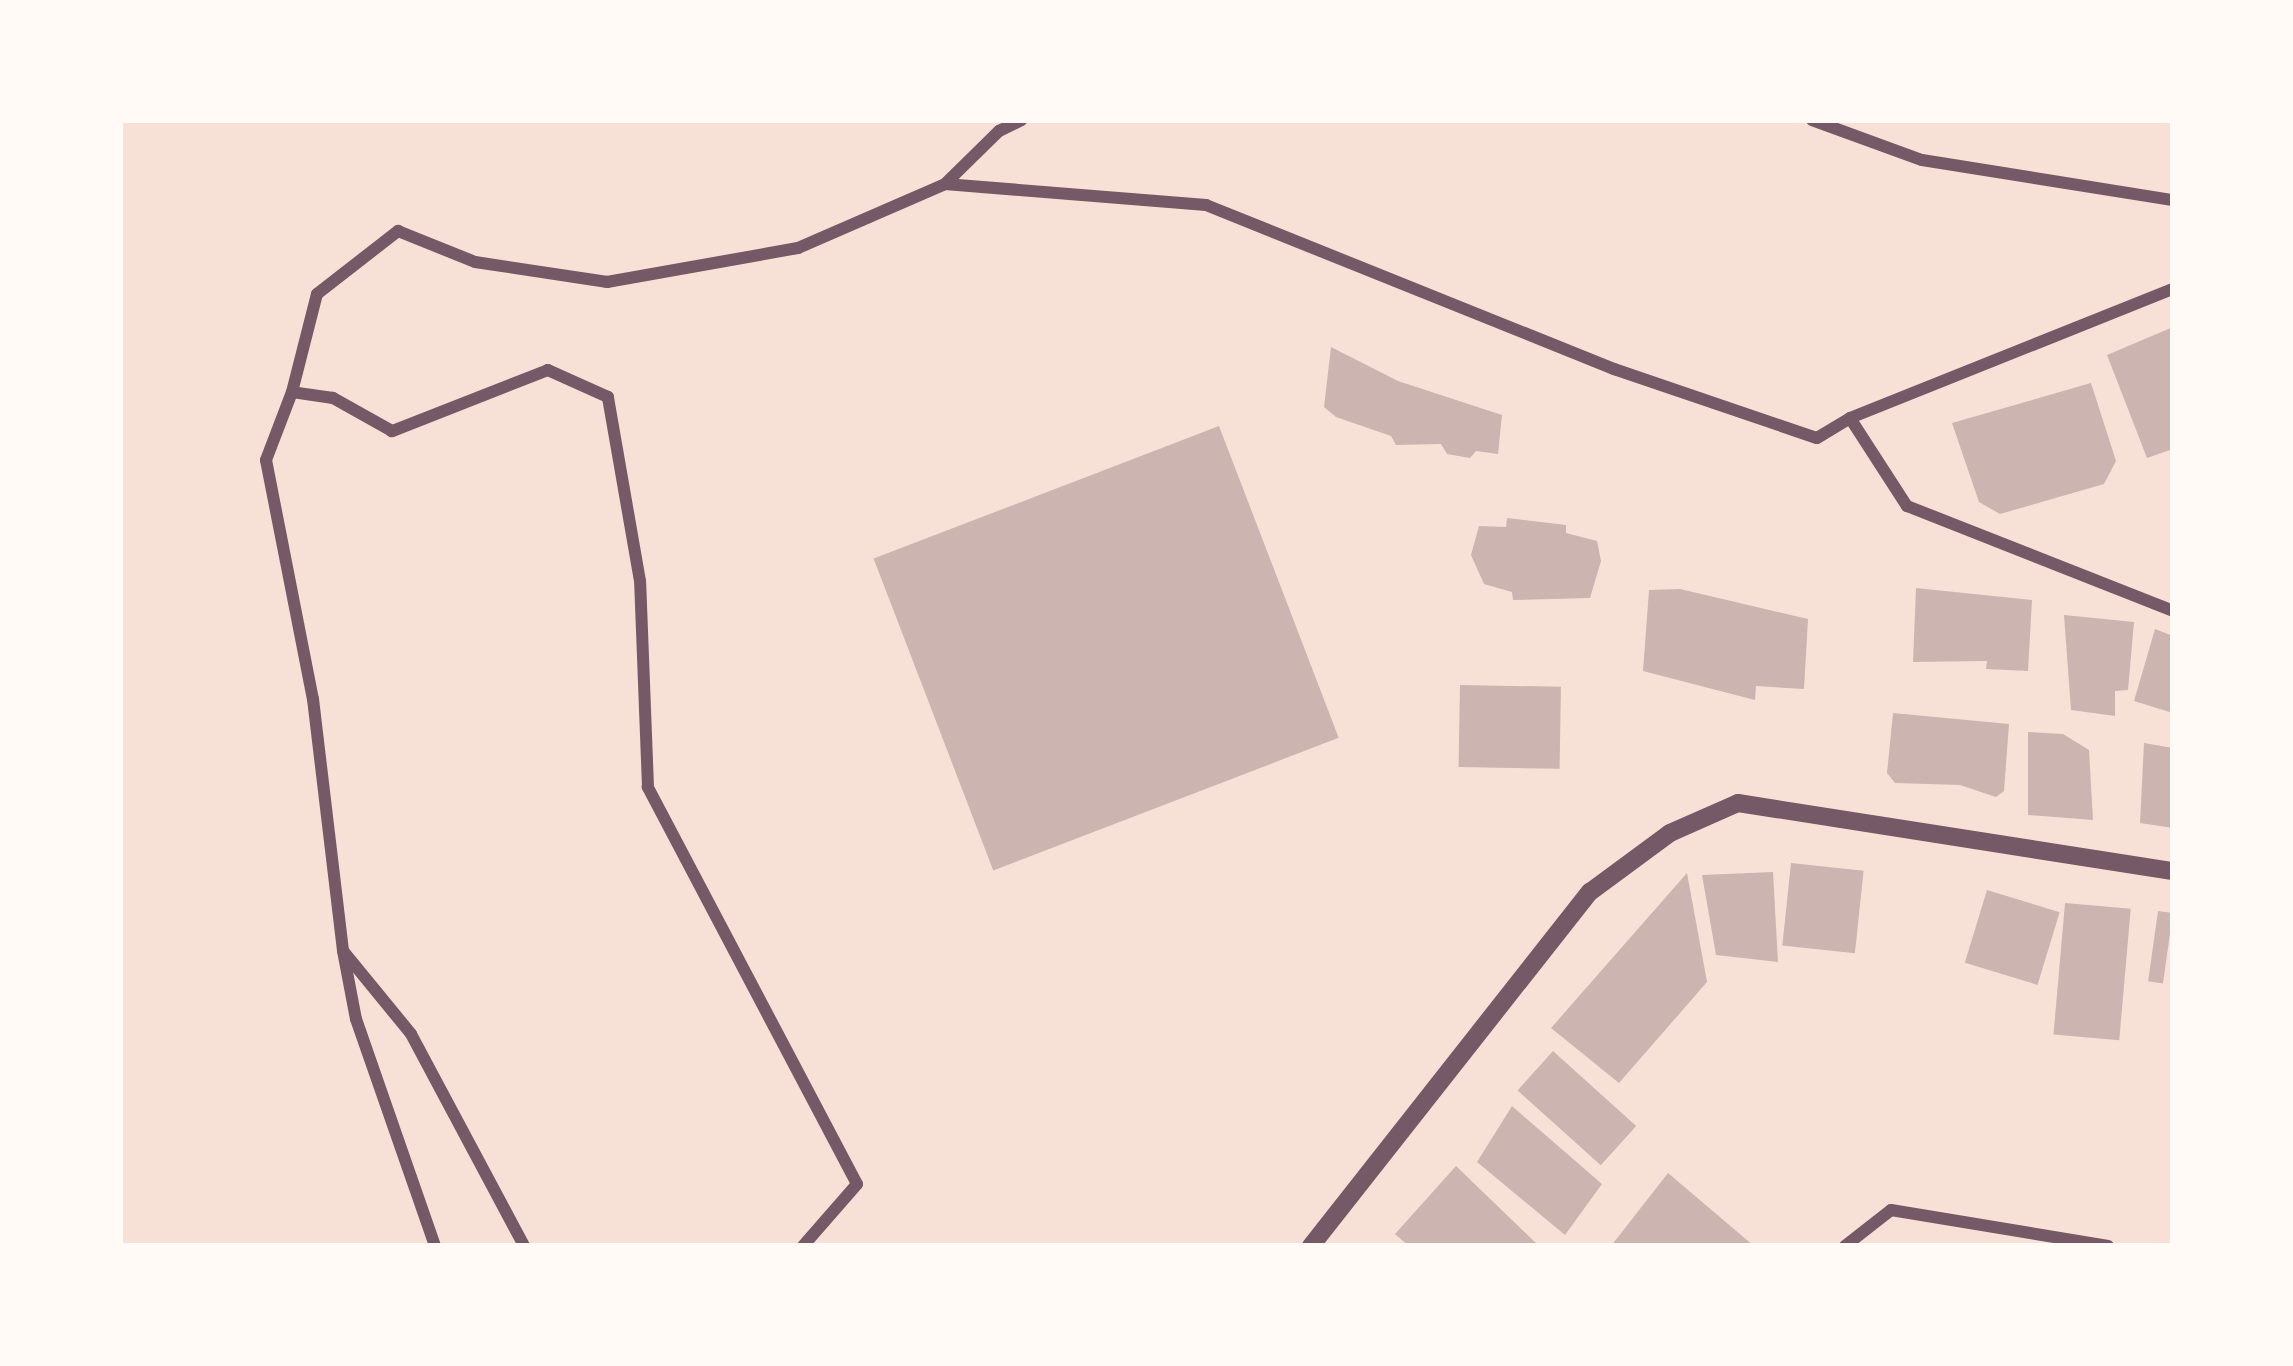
<!DOCTYPE html>
<style>
body{margin:0}
#map{position:relative;width:2293px;height:1366px;overflow:hidden;background:#f7e1d7;font-family:"Titillium Web",sans-serif}
div>[style]{position:absolute}
.building>*{inset:0;background:#ccb4b1;transform-origin:0 0}
.minor>*{height:12px;margin:-6px;padding:0 6px;transform-origin:6px;border-radius:6px;background:#755966}
.tertiary>*{height:18px;margin:-9px;padding:0 9px;transform-origin:9px;border-radius:9px;background:#755966}
span{translate:-50% -50%;white-space:nowrap;text-align:center;line-height:1.15;-webkit-text-stroke:9px #fffaf5;paint-order:stroke}
.frame{position:absolute;inset:0;border:123px solid #fffaf5;pointer-events:none}
</style>
<div id="map">
<div class="building">
<i style="clip-path:polygon(2173px 327px,2173px 449px,2147px 458px,2107px 355px)"></i>
<i style="clip-path:polygon(1331px 347px,1398px 381px,1502px 415px,1498px 454px,1476px 451px,1470px 458px,1447px 454px,1441px 444px,1396px 445px,1391px 436px,1336px 417px,1324px 407px)"></i>
<i style="clip-path:polygon(2091px 383px,2116px 461px,2104px 484px,2000px 514px,1979px 502px,1952px 423px)"></i>
<i style="left:1219px;top:426px;width:334px;height:370px;rotate:69deg"></i>
<i style="clip-path:polygon(1507px 518px,1566px 525px,1566px 533px,1597px 541px,1601px 561px,1590px 598px,1513px 600px,1512px 592px,1484px 584px,1471px 555px,1479px 526px,1506px 527px)"></i>
<i style="clip-path:polygon(1916px 588px,2032px 600px,2028px 671px,1986px 669px,1987px 661px,1913px 662px)"></i>
<i style="clip-path:polygon(1680px 589px,1808px 619px,1804px 689px,1756px 686px,1755px 700px,1643px 671px,1649px 590px)"></i>
<i style="clip-path:polygon(2064px 615px,2134px 622px,2128px 690px,2115px 691px,2115px 716px,2071px 710px)"></i>
<i style="clip-path:polygon(2155px 629px,2173px 636px,2173px 713px,2134px 701px)"></i>
<i style="left:1460px;top:685px;width:101px;height:82px;rotate:1deg"></i>
<i style="clip-path:polygon(1893px 713px,2009px 724px,2004px 791px,1996px 797px,1960px 785px,1895px 783px,1887px 773px)"></i>
<i style="clip-path:polygon(2028px 732px,2063px 734px,2089px 750px,2093px 820px,2028px 815px)"></i>
<i style="clip-path:polygon(2144px 743px,2173px 748px,2173px 828px,2140px 823px)"></i>
<i style="left:1791px;top:863px;width:73px;height:83px;rotate:6deg"></i>
<i style="clip-path:polygon(1773px 872px,1778px 962px,1716px 955px,1702px 875px)"></i>
<i style="clip-path:polygon(1687px 873px,1707px 982px,1619px 1083px,1551px 1028px)"></i>
<i style="left:1987px;top:890px;width:76px;height:76px;rotate:17deg"></i>
<i style="left:2065px;top:903px;width:66px;height:132px;rotate:5deg"></i>
<i style="left:2158px;top:911px;width:15px;height:71px;rotate:8deg"></i>
<i style="left:1553px;top:1051px;width:112px;height:53px;rotate:42deg"></i>
<i style="clip-path:polygon(1512px 1106px,1602px 1184px,1565px 1235px,1477px 1162px)"></i>
<i style="clip-path:polygon(1456px 1166px,1539px 1246px,1409px 1246px,1395px 1234px)"></i>
<i style="clip-path:polygon(1668px 1173px,1754px 1246px,1611px 1246px)"></i>
</div>
<div class="minor">
<i style="left:1812px;top:120px;width:117px;rotate:20deg"></i>
<i style="left:1922px;top:160px;width:254px;rotate:9.1deg"></i>
<i style="left:945px;top:184px;width:76px;rotate:-44.5deg"></i>
<i style="left:999px;top:131px;width:25px;rotate:-26deg"></i>
<i style="left:292px;top:392px;width:73px;rotate:110.9deg"></i>
<i style="left:266px;top:460px;width:244px;rotate:78.9deg"></i>
<i style="left:313px;top:699px;width:254px;rotate:83.2deg"></i>
<i style="left:343px;top:951px;width:69px;rotate:79.2deg"></i>
<i style="left:356px;top:1019px;width:240px;rotate:70.8deg"></i>
<i style="left:1850px;top:418px;width:348px;rotate:-21.8deg"></i>
<i style="left:344px;top:952px;width:106px;rotate:50.7deg"></i>
<i style="left:411px;top:1034px;width:240px;rotate:61.9deg"></i>
<i style="left:803px;top:1246px;width:82px;rotate:-48.9deg"></i>
<i style="left:857px;top:1184px;width:449px;rotate:-117.8deg"></i>
<i style="left:648px;top:787px;width:206px;rotate:-92.2deg"></i>
<i style="left:640px;top:581px;width:187px;rotate:-99.9deg"></i>
<i style="left:608px;top:397px;width:66px;rotate:-155.8deg"></i>
<i style="left:548px;top:370px;width:168px;rotate:158.6deg"></i>
<i style="left:392px;top:431px;width:68px;rotate:-150.8deg"></i>
<i style="left:333px;top:398px;width:41px;rotate:-171.7deg"></i>
<i style="left:292px;top:392px;width:101px;rotate:-75.7deg"></i>
<i style="left:317px;top:294px;width:103px;rotate:-37.9deg"></i>
<i style="left:398px;top:231px;width:83px;rotate:21.9deg"></i>
<i style="left:475px;top:262px;width:134px;rotate:8.6deg"></i>
<i style="left:607px;top:282px;width:194px;rotate:-10.1deg"></i>
<i style="left:798px;top:248px;width:160px;rotate:-23.5deg"></i>
<i style="left:945px;top:184px;width:262px;rotate:4.6deg"></i>
<i style="left:1206px;top:205px;width:440px;rotate:21.9deg"></i>
<i style="left:1614px;top:369px;width:214px;rotate:18.8deg"></i>
<i style="left:1817px;top:438px;width:39px;rotate:-31deg"></i>
<i style="left:1850px;top:418px;width:105px;rotate:57.1deg"></i>
<i style="left:1907px;top:506px;width:286px;rotate:21.5deg"></i>
<i style="left:1845px;top:1246px;width:58px;rotate:-38deg"></i>
<i style="left:1891px;top:1210px;width:220px;rotate:9.4deg"></i>
</div>
<div class="tertiary">
<i style="left:1311px;top:1246px;width:451px;rotate:-51.8deg"></i>
<i style="left:1590px;top:892px;width:99px;rotate:-36.4deg"></i>
<i style="left:1670px;top:833px;width:74px;rotate:-23.8deg"></i>
<i style="left:1738px;top:803px;width:440px;rotate:8.9deg"></i>
</div>
<div class="frame"></div>
</div>
